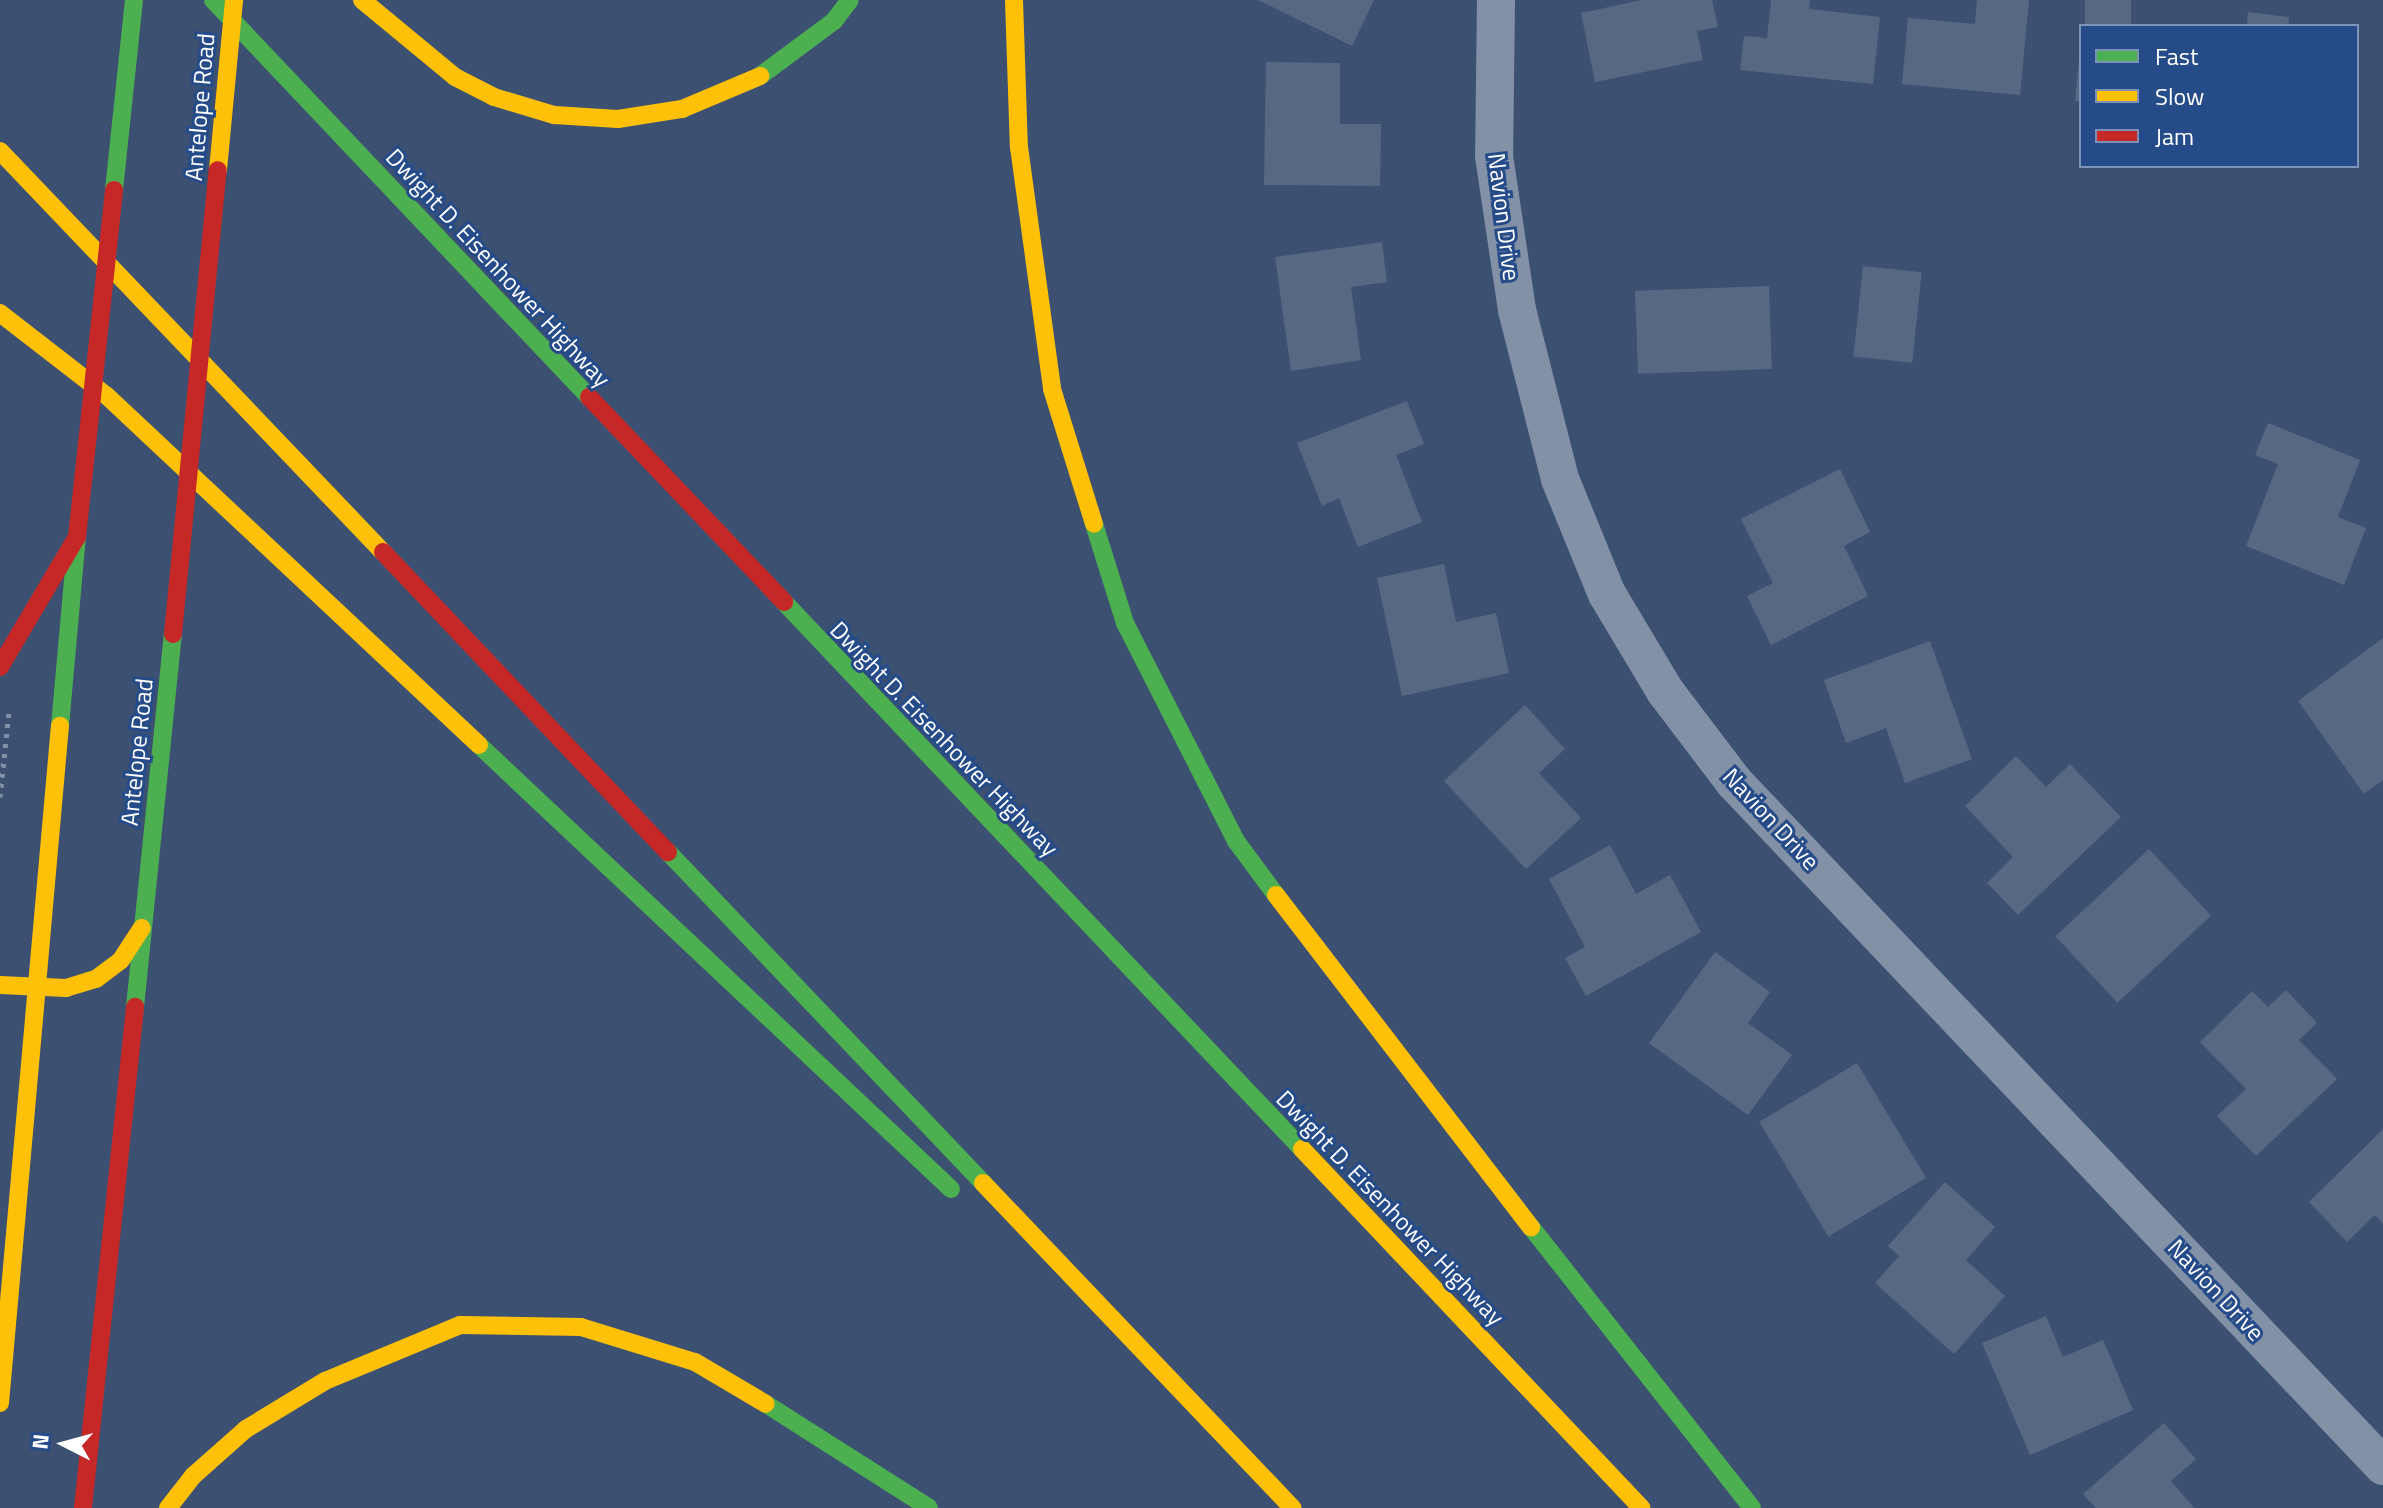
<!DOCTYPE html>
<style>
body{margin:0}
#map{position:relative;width:2383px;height:1508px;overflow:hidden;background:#3c5172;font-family:"Titillium Web",sans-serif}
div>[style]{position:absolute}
.building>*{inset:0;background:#576882;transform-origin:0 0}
.path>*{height:5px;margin-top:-2.5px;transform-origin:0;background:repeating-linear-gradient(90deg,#8391a7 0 4px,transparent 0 10px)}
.street>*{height:38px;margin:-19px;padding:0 19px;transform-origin:19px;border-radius:19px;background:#8391a7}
.fast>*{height:18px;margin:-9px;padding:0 9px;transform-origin:9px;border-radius:9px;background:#4caf50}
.slow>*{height:18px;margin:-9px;padding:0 9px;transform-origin:9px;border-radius:9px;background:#ffc107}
.jam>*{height:18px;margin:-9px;padding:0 9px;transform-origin:9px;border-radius:9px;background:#c62828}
.fast-bridge>*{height:18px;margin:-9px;padding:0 9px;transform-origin:9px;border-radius:9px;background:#4caf50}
.slow-bridge>*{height:18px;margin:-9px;padding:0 9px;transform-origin:9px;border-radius:9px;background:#ffc107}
.jam-bridge>*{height:18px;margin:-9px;padding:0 9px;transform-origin:9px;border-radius:9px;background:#c62828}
span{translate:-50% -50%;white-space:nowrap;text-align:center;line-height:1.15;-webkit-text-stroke:6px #254b89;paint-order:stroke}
.street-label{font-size:24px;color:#fff}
.legend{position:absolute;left:2079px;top:24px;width:280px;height:144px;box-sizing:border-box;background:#254b89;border:2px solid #7c93b8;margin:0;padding:10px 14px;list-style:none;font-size:24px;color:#fff}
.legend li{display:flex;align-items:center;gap:16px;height:40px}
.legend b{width:40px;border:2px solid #7c93b8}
.north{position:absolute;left:24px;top:1404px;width:80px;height:80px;-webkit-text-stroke:6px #254b89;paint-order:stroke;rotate:276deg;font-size:22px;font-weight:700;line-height:32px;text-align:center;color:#fff}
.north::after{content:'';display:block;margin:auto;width:28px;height:36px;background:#fff;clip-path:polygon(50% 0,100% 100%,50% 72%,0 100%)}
</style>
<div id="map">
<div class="building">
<i style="clip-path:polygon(1258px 0,1374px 0,1352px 46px)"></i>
<i style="clip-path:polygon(1642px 0,1712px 0,1718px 27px,1697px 31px,1703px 60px,1595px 82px,1581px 13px)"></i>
<i style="clip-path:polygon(1771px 0,1810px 0,1809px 9px,1880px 17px,1873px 84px,1740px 70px,1744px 36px,1767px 38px)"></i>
<i style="clip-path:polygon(1977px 0,2029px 0,2020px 95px,1902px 84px,1908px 18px,1975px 24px)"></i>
<i style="left:2085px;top:0;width:46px;height:26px"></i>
<i style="clip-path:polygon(2248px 12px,2289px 17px,2288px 26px,2247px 26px)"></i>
<i style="clip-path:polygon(2079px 60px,2081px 60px,2081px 101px,2075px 101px)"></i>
<i style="clip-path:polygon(1266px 62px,1340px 63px,1340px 124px,1381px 124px,1380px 186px,1264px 185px)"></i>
<i style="clip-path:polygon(1382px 242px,1387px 282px,1351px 287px,1361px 360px,1291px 371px,1275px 257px)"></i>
<i style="left:1863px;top:266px;width:59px;height:91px;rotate:6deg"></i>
<i style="left:1769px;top:286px;width:83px;height:134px;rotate:88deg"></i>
<i style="clip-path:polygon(1407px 401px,1424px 444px,1396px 455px,1422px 522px,1358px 547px,1339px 498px,1322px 506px,1297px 443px)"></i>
<i style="clip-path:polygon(2268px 423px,2360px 460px,2338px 517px,2366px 528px,2344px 585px,2246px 546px,2278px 464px,2255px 455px)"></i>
<i style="clip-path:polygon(1840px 469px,1870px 532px,1844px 546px,1868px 596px,1771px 645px,1747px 596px,1773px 583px,1741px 519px)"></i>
<i style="clip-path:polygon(1444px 564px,1456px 622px,1496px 613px,1509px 673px,1402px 696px,1377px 578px)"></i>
<i style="clip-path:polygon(2383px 638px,2383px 780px,2364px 794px,2298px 701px)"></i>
<i style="clip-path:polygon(1930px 641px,1972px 759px,1905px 783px,1886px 728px,1846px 743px,1824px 680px)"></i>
<i style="clip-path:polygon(1525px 705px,1565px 749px,1539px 773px,1581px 818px,1526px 869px,1444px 781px)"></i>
<i style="clip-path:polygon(2016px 756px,2046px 787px,2070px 764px,2121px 817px,2018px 915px,1987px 883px,2013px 857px,1965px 806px)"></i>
<i style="clip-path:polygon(1610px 845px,1636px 894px,1670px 875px,1701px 932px,1586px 996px,1565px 958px,1585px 947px,1549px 879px)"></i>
<i style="left:2149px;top:849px;width:91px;height:128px;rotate:47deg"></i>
<i style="clip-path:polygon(1715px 952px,1770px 992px,1748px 1023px,1792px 1055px,1748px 1115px,1649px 1043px)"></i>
<i style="clip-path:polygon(2286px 990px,2317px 1023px,2299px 1040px,2337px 1079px,2256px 1156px,2217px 1116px,2246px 1089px,2200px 1042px,2252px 991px,2268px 1007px)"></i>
<i style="left:1857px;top:1063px;width:134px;height:114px;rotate:59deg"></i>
<i style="clip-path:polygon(2383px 1129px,2383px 1224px,2375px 1215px,2347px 1242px,2309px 1202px)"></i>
<i style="clip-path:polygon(1945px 1182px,1995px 1227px,1966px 1260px,2005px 1296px,1954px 1354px,1875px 1283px,1899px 1256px,1888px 1246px)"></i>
<i style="clip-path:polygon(2046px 1316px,2063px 1357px,2103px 1340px,2133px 1410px,2030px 1455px,1982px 1343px)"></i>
<i style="clip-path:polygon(2164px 1423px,2196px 1459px,2171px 1481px,2194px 1508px,2096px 1508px,2083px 1494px)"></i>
</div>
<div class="path">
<i style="left:0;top:797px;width:86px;rotate:-84deg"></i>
</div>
<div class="street">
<i style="left:1496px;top:0;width:156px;rotate:90.7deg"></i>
<i style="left:1494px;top:156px;width:156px;rotate:81.5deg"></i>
<i style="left:1517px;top:310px;width:174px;rotate:75.7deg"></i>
<i style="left:1560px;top:479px;width:124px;rotate:67.8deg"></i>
<i style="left:1607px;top:594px;width:113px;rotate:59.1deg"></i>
<i style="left:1665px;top:691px;width:114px;rotate:52.8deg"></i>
<i style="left:1734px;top:782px;width:943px;rotate:46.5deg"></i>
</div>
<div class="fast">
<i style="left:213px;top:0;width:547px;rotate:46.56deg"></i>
<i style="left:760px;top:76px;width:92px;rotate:-36.6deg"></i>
<i style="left:834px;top:21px;width:26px;rotate:-53deg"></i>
<i style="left:1094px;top:524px;width:104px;rotate:72.6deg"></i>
<i style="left:1125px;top:623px;width:245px;rotate:63deg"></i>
<i style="left:1236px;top:841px;width:67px;rotate:53.5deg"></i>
<i style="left:784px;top:602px;width:753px;rotate:46.56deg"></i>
<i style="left:60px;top:726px;width:190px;rotate:-84.9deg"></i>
<i style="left:479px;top:745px;width:648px;rotate:43.25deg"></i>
<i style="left:668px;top:852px;width:457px;rotate:46.4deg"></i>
<i style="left:135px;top:1007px;width:375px;rotate:-84.2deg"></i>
<i style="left:1531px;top:1227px;width:357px;rotate:51.8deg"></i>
<i style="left:766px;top:1404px;width:193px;rotate:32.5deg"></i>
</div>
<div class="slow">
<i style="left:362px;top:0;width:121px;rotate:39.6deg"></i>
<i style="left:455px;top:77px;width:44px;rotate:27.1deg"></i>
<i style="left:494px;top:97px;width:63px;rotate:16.7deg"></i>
<i style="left:554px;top:115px;width:64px;rotate:3.6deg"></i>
<i style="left:618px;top:119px;width:65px;rotate:-8.9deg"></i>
<i style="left:682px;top:109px;width:85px;rotate:-22.9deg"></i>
<i style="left:1014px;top:0;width:147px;rotate:88.1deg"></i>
<i style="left:1019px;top:147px;width:244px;rotate:82.2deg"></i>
<i style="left:1052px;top:389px;width:141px;rotate:72.7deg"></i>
<i style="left:0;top:151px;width:555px;rotate:46.32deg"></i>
<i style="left:0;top:313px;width:135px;rotate:37.8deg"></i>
<i style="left:107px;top:396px;width:510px;rotate:43.17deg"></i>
<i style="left:1276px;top:895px;width:419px;rotate:52.5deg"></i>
<i style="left:0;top:985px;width:66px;rotate:2.6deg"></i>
<i style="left:66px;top:988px;width:31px;rotate:-17deg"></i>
<i style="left:96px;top:979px;width:31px;rotate:-37deg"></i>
<i style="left:121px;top:960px;width:38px;rotate:-57deg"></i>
<i style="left:1302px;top:1149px;width:494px;rotate:46.6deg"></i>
<i style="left:983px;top:1183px;width:449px;rotate:46.4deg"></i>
<i style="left:0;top:1403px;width:680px;rotate:-84.94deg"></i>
<i style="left:168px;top:1508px;width:41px;rotate:-52deg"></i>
<i style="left:193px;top:1476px;width:71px;rotate:-41.6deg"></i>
<i style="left:246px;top:1429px;width:92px;rotate:-31.3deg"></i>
<i style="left:325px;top:1381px;width:146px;rotate:-22.5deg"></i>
<i style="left:460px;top:1325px;width:121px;rotate:0.9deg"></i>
<i style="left:581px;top:1327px;width:119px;rotate:17.1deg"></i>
<i style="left:695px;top:1362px;width:82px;rotate:30.6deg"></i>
</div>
<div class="jam">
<i style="left:589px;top:397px;width:283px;rotate:46.4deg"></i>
<i style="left:383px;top:552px;width:414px;rotate:46.5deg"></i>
<i style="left:0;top:667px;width:151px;rotate:-59.4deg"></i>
<i style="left:83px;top:1508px;width:504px;rotate:-84.07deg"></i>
</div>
<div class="fast-bridge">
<i style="left:114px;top:190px;width:191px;rotate:-84deg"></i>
</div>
<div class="slow-bridge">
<i style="left:218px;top:170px;width:171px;rotate:-84.6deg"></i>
</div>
<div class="jam-bridge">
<i style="left:77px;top:537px;width:349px;rotate:-83.9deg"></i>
<i style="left:173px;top:634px;width:466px;rotate:-84.5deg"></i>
</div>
<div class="street-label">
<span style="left:200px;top:107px;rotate:-85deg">Antelope Road</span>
<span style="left:1504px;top:217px;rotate:83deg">Navion Drive</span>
<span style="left:498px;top:268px;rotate:47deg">Dwight D. Eisenhower Highway</span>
<span style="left:944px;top:739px;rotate:46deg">Dwight D. Eisenhower Highway</span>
<span style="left:137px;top:752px;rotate:-84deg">Antelope Road</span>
<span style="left:1771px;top:819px;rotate:47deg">Navion Drive</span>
<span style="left:1390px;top:1208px;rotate:46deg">Dwight D. Eisenhower Highway</span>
<span style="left:2216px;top:1290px;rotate:47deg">Navion Drive</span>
</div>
<ul class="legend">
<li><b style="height:10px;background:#4caf50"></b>Fast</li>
<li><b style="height:10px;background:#ffc107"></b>Slow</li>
<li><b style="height:10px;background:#c62828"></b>Jam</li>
</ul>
<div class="north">N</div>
</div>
